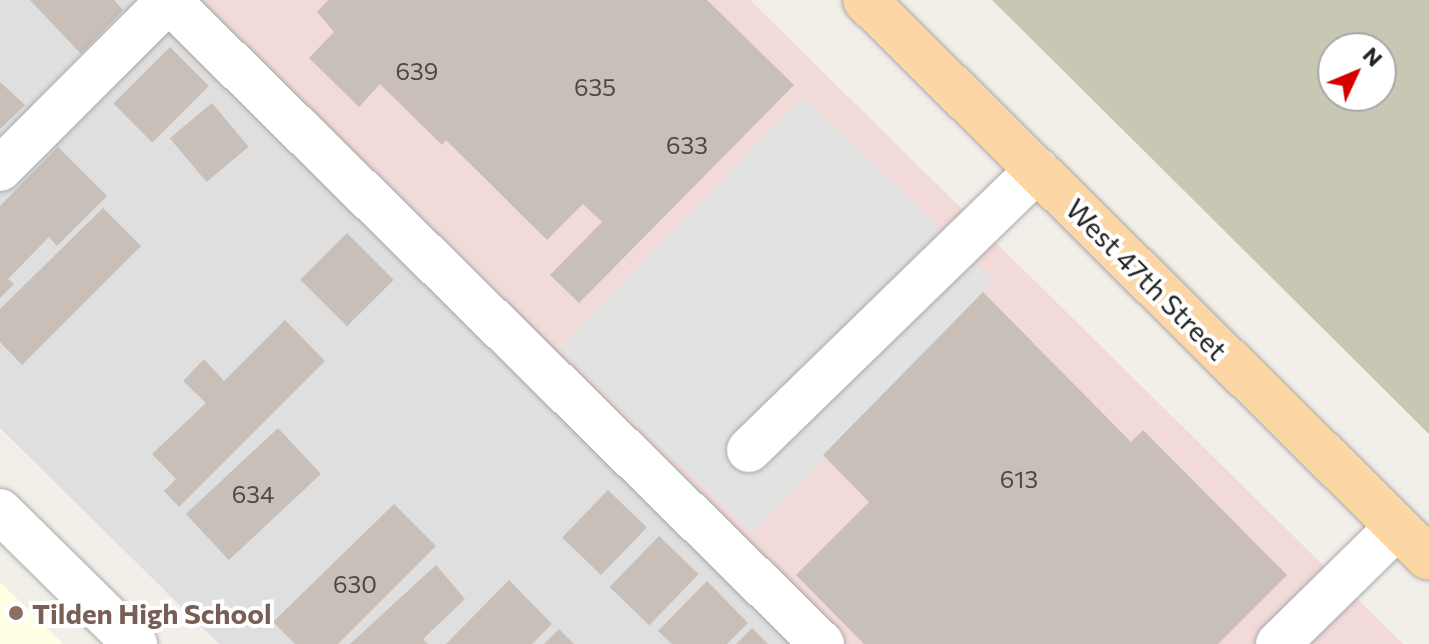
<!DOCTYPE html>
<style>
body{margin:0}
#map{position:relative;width:1429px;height:644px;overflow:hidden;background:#f2efe9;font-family:Commissioner,sans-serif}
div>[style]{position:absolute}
.residential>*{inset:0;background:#e0dfdf}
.commercial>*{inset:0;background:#f2dad9}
.education>*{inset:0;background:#ffffe5}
.construction>*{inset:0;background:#c7c7b4}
.parking>*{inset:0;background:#e2e2e2;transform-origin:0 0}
.building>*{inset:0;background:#c7bfb8;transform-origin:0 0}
.roads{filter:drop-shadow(0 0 2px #a9a9a9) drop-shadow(0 0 2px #a9a9a9)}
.minor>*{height:44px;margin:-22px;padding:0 22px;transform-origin:22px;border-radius:22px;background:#fff}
.major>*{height:44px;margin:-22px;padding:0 22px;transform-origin:22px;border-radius:22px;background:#fcd6a4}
.dots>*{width:22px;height:22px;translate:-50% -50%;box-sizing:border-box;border:4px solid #fff;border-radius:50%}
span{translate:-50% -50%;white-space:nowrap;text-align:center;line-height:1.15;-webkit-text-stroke:8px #fff;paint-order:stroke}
.number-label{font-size:24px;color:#4b4948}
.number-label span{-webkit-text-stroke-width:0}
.street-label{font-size:28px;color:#222}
.education-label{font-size:28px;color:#785e54;font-weight:700}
.left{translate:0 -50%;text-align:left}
.north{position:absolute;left:1317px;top:32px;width:80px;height:80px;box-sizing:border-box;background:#fff;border:2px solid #a7a7a7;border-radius:50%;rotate:46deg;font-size:22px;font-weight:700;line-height:32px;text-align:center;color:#222}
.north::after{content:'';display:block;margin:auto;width:28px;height:36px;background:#d40000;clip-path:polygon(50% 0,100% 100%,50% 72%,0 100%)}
</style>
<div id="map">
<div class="residential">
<i style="clip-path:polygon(0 0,168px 0,822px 644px,219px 644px,0 428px)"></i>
</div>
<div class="commercial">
<i style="clip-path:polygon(168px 0,750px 0,1403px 644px,822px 644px)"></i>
</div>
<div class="education">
<i style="clip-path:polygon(0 582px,63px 644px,0 644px)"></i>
</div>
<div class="construction">
<i style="clip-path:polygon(evenodd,992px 0,1429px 0,1429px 434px,992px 0,1333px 48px,1381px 48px,1381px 96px,1333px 96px,1333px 48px)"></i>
</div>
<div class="parking">
<i style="left:803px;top:96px;width:267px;height:351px;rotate:44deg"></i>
</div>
<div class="building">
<i style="clip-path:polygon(30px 0,114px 0,123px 10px,81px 54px)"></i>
<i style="clip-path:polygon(328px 0,707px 0,794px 85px,579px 303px,550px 275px,602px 222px,583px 204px,547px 240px,446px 140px,442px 145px,380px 84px,359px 107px,309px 58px,334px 32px,317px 12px)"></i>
<i style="left:170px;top:47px;width:55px;height:80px;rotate:45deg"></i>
<i style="clip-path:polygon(0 82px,25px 105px,0 129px)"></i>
<i style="left:212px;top:103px;width:57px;height:55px;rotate:50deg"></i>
<i style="clip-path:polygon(58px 147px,107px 196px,57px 246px,49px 237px,8px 279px,14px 284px,0 298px,0 206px)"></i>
<i style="clip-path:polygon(103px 208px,141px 246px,22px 365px,0 342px,0 309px)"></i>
<i style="left:347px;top:233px;width:66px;height:66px;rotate:45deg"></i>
<i style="clip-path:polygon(983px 292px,1131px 442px,1143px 430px,1287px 575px,1218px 644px,864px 644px,796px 575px,869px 502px,823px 455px)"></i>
<i style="clip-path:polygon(285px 320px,325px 361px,179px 507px,164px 491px,176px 479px,152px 454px,206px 403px,183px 381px,204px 359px,224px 381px)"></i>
<i style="left:278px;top:428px;width:63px;height:126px;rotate:47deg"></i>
<i style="left:608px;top:490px;width:54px;height:66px;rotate:44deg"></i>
<i style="clip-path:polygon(394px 504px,436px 546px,338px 644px,295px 644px,273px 622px)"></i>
<i style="left:659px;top:536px;width:55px;height:71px;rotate:44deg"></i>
<i style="clip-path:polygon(436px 565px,465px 599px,423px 639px,428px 644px,350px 644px)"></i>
<i style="clip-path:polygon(509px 580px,552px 624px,532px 644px,446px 644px)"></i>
<i style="clip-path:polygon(707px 581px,748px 623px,727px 644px,672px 644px,658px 631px)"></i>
<i style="clip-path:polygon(752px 628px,768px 644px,736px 644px)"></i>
<i style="clip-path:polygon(559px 629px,574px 644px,544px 644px)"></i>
</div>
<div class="roads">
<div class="minor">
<i style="left:168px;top:0;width:918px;rotate:44.56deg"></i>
<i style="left:0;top:169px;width:238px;rotate:-45deg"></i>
<i style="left:749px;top:450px;width:402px;rotate:-44.2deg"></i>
<i style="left:0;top:511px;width:190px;rotate:44.6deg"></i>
<i style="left:1278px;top:644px;width:167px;rotate:-44.5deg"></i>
</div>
<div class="major">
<i style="left:865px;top:0;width:793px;rotate:44.69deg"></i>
</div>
</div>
<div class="dots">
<i style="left:16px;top:613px;background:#8d6e63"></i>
</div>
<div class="number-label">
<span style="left:417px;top:71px">639</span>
<span style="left:595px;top:87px">635</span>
<span style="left:687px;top:145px">633</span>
<span style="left:1019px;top:479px">613</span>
<span style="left:253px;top:494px">634</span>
<span style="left:355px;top:584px">630</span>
</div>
<div class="street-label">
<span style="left:1147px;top:279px;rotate:45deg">West 47th Street</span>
</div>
<div class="education-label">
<span class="left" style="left:32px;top:613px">Tilden High School</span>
</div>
<div class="north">N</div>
</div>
